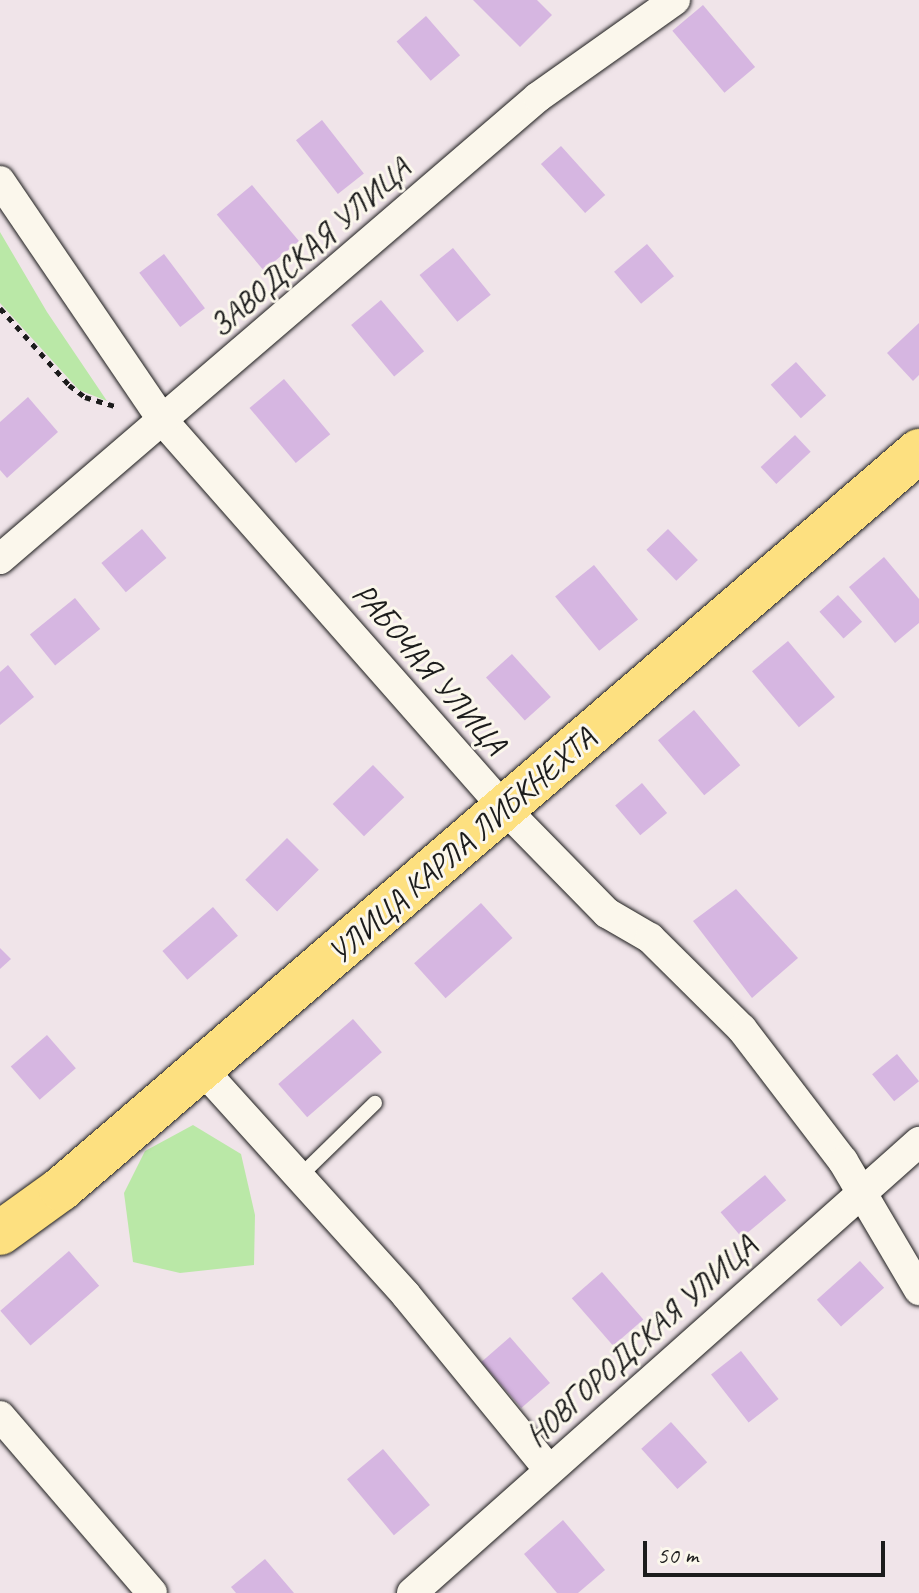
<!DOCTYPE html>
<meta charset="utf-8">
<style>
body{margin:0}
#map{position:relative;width:919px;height:1593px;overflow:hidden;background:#f0e4e9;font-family:Caveat,sans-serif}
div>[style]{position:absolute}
.green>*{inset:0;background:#bae8a7}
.building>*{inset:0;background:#d6b6e1;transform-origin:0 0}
.path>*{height:5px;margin-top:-2.5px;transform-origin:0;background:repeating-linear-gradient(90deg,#1c1c1c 0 6px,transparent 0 12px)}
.roads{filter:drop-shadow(0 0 2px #1c1c1c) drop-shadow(0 0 2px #1c1c1c)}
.lane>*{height:14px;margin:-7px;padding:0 7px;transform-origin:7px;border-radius:7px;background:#fbf7ec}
.street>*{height:30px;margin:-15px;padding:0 15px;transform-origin:15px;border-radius:15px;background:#fbf7ec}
.primary>*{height:44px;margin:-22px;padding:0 22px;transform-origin:22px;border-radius:22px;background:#fde080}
span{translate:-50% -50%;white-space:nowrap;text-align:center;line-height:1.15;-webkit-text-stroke:6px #fbf7ec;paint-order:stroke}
.street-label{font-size:32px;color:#1c1c1c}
.scale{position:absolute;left:643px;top:1541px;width:242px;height:36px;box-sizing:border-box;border:4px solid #1c1c1c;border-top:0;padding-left:10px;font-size:24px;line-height:28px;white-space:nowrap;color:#1c1c1c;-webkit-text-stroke:6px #fbf7ec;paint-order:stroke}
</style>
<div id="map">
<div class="green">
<i style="clip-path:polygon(0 232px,47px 312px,107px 401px,79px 390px,0 303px)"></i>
<i style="clip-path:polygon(193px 1125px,241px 1154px,255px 1215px,254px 1265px,180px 1273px,133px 1262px,124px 1193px,145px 1151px)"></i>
</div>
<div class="building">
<i style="clip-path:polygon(473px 0,537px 0,552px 15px,520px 47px)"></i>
<i style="left:703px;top:5px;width:81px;height:40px;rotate:50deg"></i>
<i style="left:426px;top:16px;width:52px;height:39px;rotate:49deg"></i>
<i style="left:322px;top:120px;width:68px;height:33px;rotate:52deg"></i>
<i style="left:561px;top:146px;width:66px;height:27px;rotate:48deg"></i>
<i style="left:252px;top:185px;width:73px;height:46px;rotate:50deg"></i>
<i style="left:647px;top:244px;width:42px;height:43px;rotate:50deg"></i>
<i style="left:453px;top:248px;width:60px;height:43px;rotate:51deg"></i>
<i style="left:164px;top:254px;width:68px;height:31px;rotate:53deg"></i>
<i style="left:381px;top:300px;width:67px;height:39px;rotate:50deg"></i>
<i style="clip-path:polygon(919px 323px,919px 375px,913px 381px,887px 353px)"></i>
<i style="left:796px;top:362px;width:45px;height:34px;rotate:48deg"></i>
<i style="left:284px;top:379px;width:72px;height:45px;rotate:50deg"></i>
<i style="clip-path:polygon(28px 397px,58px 432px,7px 478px,0 470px,0 422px)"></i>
<i style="left:795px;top:435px;width:23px;height:47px;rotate:47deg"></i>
<i style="left:142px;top:529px;width:38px;height:53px;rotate:50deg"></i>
<i style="left:668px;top:529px;width:43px;height:30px;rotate:46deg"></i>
<i style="clip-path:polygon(884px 557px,919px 599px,919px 623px,895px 643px,849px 587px)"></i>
<i style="left:594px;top:565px;width:70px;height:50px;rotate:51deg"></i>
<i style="left:838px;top:595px;width:36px;height:25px;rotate:48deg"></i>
<i style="left:75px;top:598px;width:40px;height:58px;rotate:51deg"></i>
<i style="left:788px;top:641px;width:73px;height:47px;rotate:50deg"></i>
<i style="left:512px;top:654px;width:58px;height:35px;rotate:48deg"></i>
<i style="clip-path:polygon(8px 665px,34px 697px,0 725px,0 672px)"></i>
<i style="left:694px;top:710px;width:72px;height:47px;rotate:50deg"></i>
<i style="left:373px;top:765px;width:45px;height:56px;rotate:46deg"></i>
<i style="left:642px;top:783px;width:39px;height:35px;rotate:50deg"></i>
<i style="left:287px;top:838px;width:45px;height:59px;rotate:45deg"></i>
<i style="clip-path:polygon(736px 889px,798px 958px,752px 998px,693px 921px)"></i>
<i style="left:481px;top:903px;width:47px;height:90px;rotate:48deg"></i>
<i style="left:213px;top:907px;width:38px;height:67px;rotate:49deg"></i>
<i style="clip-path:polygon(0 948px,11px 959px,0 969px)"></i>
<i style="left:353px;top:1019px;width:44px;height:99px;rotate:49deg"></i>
<i style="left:47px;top:1035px;width:44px;height:48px;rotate:49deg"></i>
<i style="left:897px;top:1054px;width:35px;height:32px;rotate:51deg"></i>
<i style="left:765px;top:1175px;width:33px;height:58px;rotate:50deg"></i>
<i style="left:69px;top:1251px;width:46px;height:91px;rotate:49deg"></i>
<i style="left:860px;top:1261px;width:36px;height:58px;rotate:48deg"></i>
<i style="left:602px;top:1272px;width:63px;height:40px;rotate:49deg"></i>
<i style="left:510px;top:1337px;width:61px;height:38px;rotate:49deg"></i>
<i style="left:741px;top:1351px;width:61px;height:38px;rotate:52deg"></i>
<i style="left:671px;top:1422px;width:54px;height:40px;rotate:48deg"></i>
<i style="left:383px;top:1449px;width:73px;height:47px;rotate:50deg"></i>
<i style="clip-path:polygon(563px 1520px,605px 1570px,578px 1593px,557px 1593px,524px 1554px)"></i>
<i style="clip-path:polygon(265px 1559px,294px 1593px,236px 1593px,231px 1587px)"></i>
</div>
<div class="path">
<i style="left:0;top:308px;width:103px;rotate:48.1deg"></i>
<i style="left:69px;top:385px;width:20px;rotate:37deg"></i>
<i style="left:85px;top:397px;width:34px;rotate:17deg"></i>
</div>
<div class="roads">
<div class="lane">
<i style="left:297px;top:1179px;width:109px;rotate:-44.3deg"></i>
</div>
<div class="street">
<i style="left:0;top:181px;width:292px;rotate:55.8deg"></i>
<i style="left:164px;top:422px;width:516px;rotate:48.62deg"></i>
<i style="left:505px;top:809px;width:146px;rotate:45.6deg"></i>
<i style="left:607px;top:913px;width:50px;rotate:30.2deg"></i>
<i style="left:650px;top:938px;width:129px;rotate:44.7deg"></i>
<i style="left:742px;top:1029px;width:166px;rotate:52.6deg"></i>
<i style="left:843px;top:1161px;width:150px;rotate:59.5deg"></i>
<i style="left:0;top:559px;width:709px;rotate:-40.65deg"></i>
<i style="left:538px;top:97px;width:168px;rotate:-35.3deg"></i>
<i style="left:202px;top:1069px;width:304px;rotate:47.9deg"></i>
<i style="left:406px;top:1295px;width:226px;rotate:50.7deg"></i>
<i style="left:0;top:1416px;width:233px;rotate:49.3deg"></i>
<i style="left:412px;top:1593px;width:679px;rotate:-41.65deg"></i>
</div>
<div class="primary">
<i style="left:0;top:1233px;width:75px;rotate:-35.8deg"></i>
<i style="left:61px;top:1189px;width:1132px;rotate:-40.7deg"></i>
</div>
</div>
<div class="street-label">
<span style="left:310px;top:248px;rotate:-41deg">ЗАВОДСКАЯ УЛИЦА</span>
<span style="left:429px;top:669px;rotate:49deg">РАБОЧАЯ УЛИЦА</span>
<span style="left:462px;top:846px;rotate:-41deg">УЛИЦА КАРЛА ЛИБКНЕХТА</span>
<span style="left:641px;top:1341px;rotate:-42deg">НОВГОРОДСКАЯ УЛИЦА</span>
</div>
<div class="scale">50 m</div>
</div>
